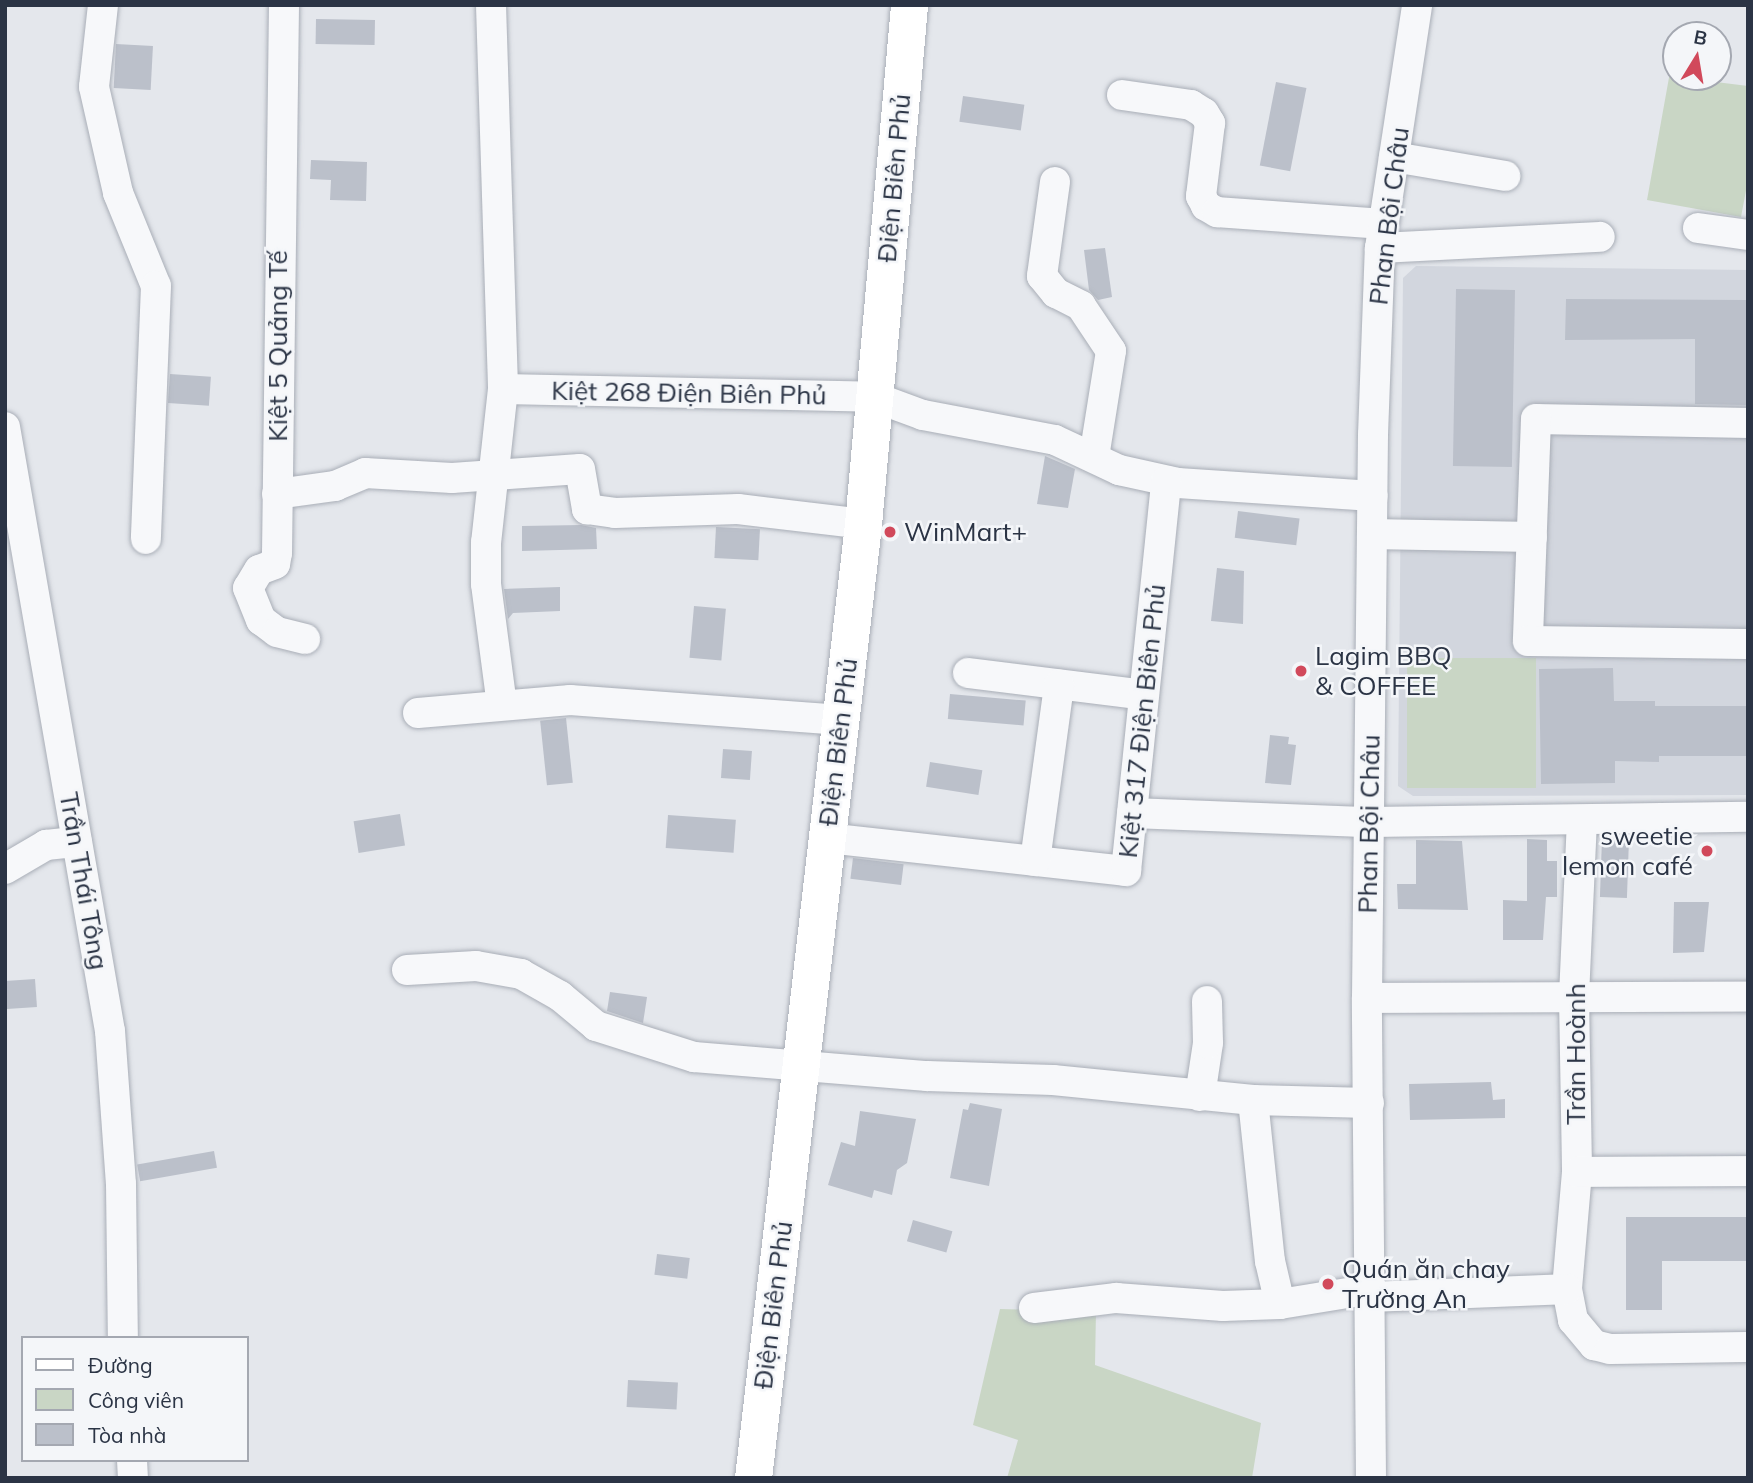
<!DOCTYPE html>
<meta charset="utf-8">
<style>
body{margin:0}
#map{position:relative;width:1753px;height:1483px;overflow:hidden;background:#e4e7ec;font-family:Mulish,sans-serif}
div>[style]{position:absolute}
.built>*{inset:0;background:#d2d6de}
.green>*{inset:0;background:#c9d6c5;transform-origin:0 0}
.building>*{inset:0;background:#bbc0ca;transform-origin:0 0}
.roads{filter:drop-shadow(0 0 2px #a9aeb7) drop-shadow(0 0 2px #a9aeb7)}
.minor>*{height:30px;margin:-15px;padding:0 15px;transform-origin:15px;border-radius:15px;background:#f7f8fa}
.major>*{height:37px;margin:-18.5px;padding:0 18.5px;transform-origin:18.5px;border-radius:18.5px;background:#fff}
.dots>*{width:19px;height:19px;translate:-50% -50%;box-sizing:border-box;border:4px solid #f4f6f9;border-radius:50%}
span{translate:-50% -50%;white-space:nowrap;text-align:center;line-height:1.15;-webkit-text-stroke:5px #f4f6f9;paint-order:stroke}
.street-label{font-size:26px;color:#2b3445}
.poi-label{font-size:26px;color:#2b3445}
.left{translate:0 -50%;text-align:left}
.right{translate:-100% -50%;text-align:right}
.frame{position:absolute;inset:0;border:7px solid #2b3445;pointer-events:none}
.legend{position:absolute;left:21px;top:1336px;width:228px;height:126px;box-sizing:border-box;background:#f4f6f9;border:2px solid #a4a8b1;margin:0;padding:9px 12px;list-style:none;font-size:21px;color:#2b3445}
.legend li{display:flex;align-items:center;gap:14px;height:35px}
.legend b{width:35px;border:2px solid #a4a8b1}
.north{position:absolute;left:1662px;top:21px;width:70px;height:70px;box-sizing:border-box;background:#f4f6f9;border:2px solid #a4a8b1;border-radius:50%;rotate:11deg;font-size:19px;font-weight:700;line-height:28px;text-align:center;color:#2b3445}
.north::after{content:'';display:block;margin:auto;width:24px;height:32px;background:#d1495b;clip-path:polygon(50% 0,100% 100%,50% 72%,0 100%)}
</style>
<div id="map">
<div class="built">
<i style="clip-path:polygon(1416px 266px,1748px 270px,1748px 795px,1413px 796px,1398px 786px,1403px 278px)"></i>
</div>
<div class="green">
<i style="clip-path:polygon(1670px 72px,1676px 77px,1748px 86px,1748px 180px,1741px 217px,1647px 200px)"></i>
<i style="left:1407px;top:658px;width:129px;height:130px"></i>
<i style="clip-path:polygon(1000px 1309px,1096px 1311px,1095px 1365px,1261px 1423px,1252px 1478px,1007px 1478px,1018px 1440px,973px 1425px)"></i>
</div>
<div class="building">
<i style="left:316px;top:19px;width:59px;height:25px;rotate:1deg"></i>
<i style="left:116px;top:44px;width:37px;height:44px;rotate:3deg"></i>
<i style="left:1276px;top:82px;width:31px;height:85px;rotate:11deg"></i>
<i style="left:963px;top:96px;width:62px;height:26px;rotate:8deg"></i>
<i style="clip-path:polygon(311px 160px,367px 162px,366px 201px,330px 200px,331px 180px,310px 179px)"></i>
<i style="clip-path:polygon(1105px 248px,1112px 297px,1098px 300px,1089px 290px,1084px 250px)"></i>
<i style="left:1456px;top:289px;width:59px;height:177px;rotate:1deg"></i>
<i style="clip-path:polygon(1566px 299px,1748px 300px,1748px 405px,1695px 404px,1695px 339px,1565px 340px)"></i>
<i style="left:170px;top:374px;width:41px;height:29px;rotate:4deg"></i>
<i style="clip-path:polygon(1045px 456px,1075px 469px,1068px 508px,1037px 504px)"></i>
<i style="left:1238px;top:511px;width:62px;height:27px;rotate:7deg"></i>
<i style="clip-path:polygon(581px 525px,596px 528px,597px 549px,522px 551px,522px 526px)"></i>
<i style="left:716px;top:527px;width:44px;height:31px;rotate:3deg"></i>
<i style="clip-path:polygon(1217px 568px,1244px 571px,1243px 624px,1211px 621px)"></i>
<i style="clip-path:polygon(560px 587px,560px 611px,513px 613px,508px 619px,504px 589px)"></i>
<i style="left:694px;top:606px;width:32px;height:52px;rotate:5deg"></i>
<i style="clip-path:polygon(1613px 668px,1614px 701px,1655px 701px,1655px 706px,1748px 706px,1748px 756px,1659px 756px,1659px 762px,1615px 761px,1615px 783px,1541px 784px,1539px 669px)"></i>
<i style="left:950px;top:694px;width:76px;height:25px;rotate:5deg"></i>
<i style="left:566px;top:718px;width:65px;height:26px;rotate:84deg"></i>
<i style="clip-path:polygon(1270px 735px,1289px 737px,1288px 744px,1296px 745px,1291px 785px,1265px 783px)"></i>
<i style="left:723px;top:749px;width:29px;height:29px;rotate:4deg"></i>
<i style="left:930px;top:762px;width:53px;height:25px;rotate:9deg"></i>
<i style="left:400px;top:814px;width:32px;height:47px;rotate:81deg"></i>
<i style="left:668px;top:815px;width:68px;height:33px;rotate:4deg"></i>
<i style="left:1602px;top:838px;width:27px;height:59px;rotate:2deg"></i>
<i style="clip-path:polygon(1527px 839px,1547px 840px,1547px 861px,1557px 861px,1557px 897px,1546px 897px,1543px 940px,1503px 940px,1503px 900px,1527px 901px)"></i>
<i style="clip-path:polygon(1416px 840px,1462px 841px,1468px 910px,1398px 909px,1397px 884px,1416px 884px)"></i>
<i style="left:853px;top:858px;width:51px;height:21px;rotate:7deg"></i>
<i style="clip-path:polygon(1674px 902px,1709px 902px,1704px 952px,1673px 953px)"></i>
<i style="left:35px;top:979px;width:28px;height:30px;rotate:86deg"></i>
<i style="clip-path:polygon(610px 992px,647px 997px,643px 1023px,607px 1011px)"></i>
<i style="clip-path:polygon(1491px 1082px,1493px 1100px,1505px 1099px,1505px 1118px,1410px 1120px,1409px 1084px)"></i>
<i style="clip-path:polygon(970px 1103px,1002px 1109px,989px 1186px,950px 1178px,963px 1109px,968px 1110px)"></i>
<i style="clip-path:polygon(860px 1111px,916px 1119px,907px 1163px,897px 1170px,892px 1195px,874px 1190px,872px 1198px,828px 1185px,841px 1142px,855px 1146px)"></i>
<i style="left:214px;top:1151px;width:17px;height:78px;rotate:80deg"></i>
<i style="clip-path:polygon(1626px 1217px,1748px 1217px,1748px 1261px,1662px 1261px,1662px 1310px,1626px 1310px)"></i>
<i style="left:913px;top:1220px;width:41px;height:22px;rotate:16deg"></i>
<i style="left:657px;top:1254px;width:33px;height:21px;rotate:7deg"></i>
<i style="left:628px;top:1380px;width:50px;height:27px;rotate:3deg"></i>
</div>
<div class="roads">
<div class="minor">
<i style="left:103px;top:5px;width:82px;rotate:96.3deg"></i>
<i style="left:94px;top:87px;width:109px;rotate:77.2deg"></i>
<i style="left:118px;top:193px;width:100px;rotate:67.8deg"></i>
<i style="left:156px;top:286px;width:253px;rotate:92.3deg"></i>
<i style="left:284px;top:5px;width:548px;rotate:90.73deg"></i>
<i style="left:277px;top:553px;width:11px;rotate:100deg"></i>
<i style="left:275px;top:564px;width:17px;rotate:159deg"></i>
<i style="left:259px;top:570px;width:21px;rotate:121deg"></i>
<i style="left:248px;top:588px;width:35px;rotate:68deg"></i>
<i style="left:261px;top:620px;width:20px;rotate:37deg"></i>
<i style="left:277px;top:632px;width:29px;rotate:14deg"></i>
<i style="left:491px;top:5px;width:384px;rotate:88.2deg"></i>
<i style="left:503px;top:389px;width:154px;rotate:96.3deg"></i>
<i style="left:486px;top:542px;width:42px;rotate:90deg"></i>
<i style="left:486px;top:584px;width:122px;rotate:82.5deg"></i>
<i style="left:1122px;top:95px;width:70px;rotate:8.2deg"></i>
<i style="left:1191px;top:105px;width:15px;rotate:32deg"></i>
<i style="left:1204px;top:113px;width:12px;rotate:59deg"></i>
<i style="left:1210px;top:123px;width:74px;rotate:97deg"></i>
<i style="left:1201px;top:196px;width:11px;rotate:63deg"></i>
<i style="left:1206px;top:206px;width:13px;rotate:29deg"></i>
<i style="left:1217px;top:212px;width:166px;rotate:4.1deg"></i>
<i style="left:1394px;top:157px;width:113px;rotate:9.7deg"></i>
<i style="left:1055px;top:182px;width:95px;rotate:97.9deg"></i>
<i style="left:1042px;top:276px;width:22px;rotate:51deg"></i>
<i style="left:1056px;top:293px;width:28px;rotate:27deg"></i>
<i style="left:1081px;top:306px;width:54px;rotate:56.3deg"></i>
<i style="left:1111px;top:351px;width:107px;rotate:99.1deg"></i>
<i style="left:1698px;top:228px;width:50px;rotate:8deg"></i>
<i style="left:1380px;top:248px;width:220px;rotate:-2.9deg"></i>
<i style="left:503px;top:389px;width:371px;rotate:1.2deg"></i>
<i style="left:874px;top:397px;width:52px;rotate:20.2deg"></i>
<i style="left:923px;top:415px;width:134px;rotate:10.7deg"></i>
<i style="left:1055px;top:440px;width:71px;rotate:25.1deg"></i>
<i style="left:1119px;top:470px;width:60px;rotate:12.4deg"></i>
<i style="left:1178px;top:483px;width:195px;rotate:3.8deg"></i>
<i style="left:1748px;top:423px;width:212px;rotate:-178.9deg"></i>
<i style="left:1536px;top:419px;width:222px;rotate:92.1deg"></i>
<i style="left:1528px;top:641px;width:220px;rotate:0.8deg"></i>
<i style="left:5px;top:427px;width:613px;rotate:80.14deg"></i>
<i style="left:110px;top:1031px;width:153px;rotate:85.9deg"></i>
<i style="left:121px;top:1184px;width:154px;rotate:89.3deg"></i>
<i style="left:277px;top:494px;width:59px;rotate:-7.9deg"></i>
<i style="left:335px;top:486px;width:33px;rotate:-23deg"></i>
<i style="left:365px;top:473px;width:87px;rotate:3.3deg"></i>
<i style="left:452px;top:478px;width:128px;rotate:-4deg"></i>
<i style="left:580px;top:469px;width:41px;rotate:80.1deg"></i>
<i style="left:587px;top:509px;width:28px;rotate:8deg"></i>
<i style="left:615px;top:513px;width:123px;rotate:-1.9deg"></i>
<i style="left:738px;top:509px;width:126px;rotate:6.8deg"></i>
<i style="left:1372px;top:534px;width:160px;rotate:1.1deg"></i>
<i style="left:968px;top:673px;width:177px;rotate:7.1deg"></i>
<i style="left:418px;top:713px;width:153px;rotate:-4.9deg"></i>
<i style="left:570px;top:700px;width:272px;rotate:4.2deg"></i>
<i style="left:1132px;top:813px;width:238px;rotate:2.2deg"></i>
<i style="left:1370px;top:822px;width:378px;rotate:-0.8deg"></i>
<i style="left:1582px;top:820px;width:177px;rotate:92.6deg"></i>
<i style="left:1574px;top:997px;width:175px;rotate:89deg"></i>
<i style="left:1577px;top:1172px;width:117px;rotate:94.9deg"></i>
<i style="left:1567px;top:1289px;width:32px;rotate:79deg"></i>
<i style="left:1573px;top:1320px;width:33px;rotate:50deg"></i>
<i style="left:1594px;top:1345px;width:16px;rotate:14deg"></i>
<i style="left:1610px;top:1349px;width:138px;rotate:-0.8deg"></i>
<i style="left:827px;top:838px;width:301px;rotate:6.3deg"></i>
<i style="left:1126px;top:871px;width:392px;rotate:-84.1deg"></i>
<i style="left:1035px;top:861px;width:178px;rotate:-82.2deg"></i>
<i style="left:5px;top:869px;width:48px;rotate:-30.3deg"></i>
<i style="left:46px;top:845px;width:31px;rotate:-6deg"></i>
<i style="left:407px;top:970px;width:69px;rotate:-3.3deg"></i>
<i style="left:476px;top:966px;width:46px;rotate:10.1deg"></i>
<i style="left:521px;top:974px;width:45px;rotate:29.4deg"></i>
<i style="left:560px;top:996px;width:47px;rotate:39.8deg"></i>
<i style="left:596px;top:1026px;width:103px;rotate:17.6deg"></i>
<i style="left:694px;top:1057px;width:234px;rotate:4.7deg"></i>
<i style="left:927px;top:1076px;width:126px;rotate:1.8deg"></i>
<i style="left:1053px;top:1080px;width:201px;rotate:5.7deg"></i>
<i style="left:1253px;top:1100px;width:116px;rotate:1.5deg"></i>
<i style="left:1367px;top:998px;width:381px;rotate:-0.2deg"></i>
<i style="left:1200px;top:1096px;width:54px;rotate:-81.4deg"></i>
<i style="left:1208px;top:1043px;width:42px;rotate:-91.4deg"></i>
<i style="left:1253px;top:1100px;width:162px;rotate:84deg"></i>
<i style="left:1270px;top:1261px;width:44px;rotate:76.9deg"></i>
<i style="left:1577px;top:1172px;width:171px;rotate:-0.3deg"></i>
<i style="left:1372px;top:1297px;width:195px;rotate:-2.3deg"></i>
<i style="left:1034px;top:1308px;width:83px;rotate:-7deg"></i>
<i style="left:1116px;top:1298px;width:107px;rotate:4.3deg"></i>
<i style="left:1223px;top:1306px;width:57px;rotate:-2deg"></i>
<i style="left:1280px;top:1304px;width:93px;rotate:-9.3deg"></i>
<i style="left:132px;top:1460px;width:18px;rotate:87deg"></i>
<i style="left:1371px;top:1478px;width:480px;rotate:-90.5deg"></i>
<i style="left:1367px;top:998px;width:563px;rotate:-89.39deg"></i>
<i style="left:1373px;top:435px;width:187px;rotate:-87.9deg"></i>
<i style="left:1380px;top:248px;width:246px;rotate:-81.3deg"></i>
</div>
<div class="major">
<i style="left:753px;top:1478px;width:960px;rotate:-83.42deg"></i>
<i style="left:863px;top:524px;width:521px;rotate:-84.93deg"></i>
</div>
</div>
<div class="dots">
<i style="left:890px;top:532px;background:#d1495b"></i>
<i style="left:1301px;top:671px;background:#d1495b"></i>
<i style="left:1707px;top:851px;background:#d1495b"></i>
<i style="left:1328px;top:1284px;background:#d1495b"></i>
</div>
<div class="street-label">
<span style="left:894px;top:178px;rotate:-85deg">Điện Biên Phủ</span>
<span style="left:1389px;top:216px;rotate:-83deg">Phan Bội Châu</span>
<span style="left:278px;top:346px;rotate:-90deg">Kiệt 5 Quảng Tế</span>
<span style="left:689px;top:393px;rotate:1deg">Kiệt 268 Điện Biên Phủ</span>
<span style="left:1142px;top:721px;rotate:-84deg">Kiệt 317 Điện Biên Phủ</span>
<span style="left:838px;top:742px;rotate:-83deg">Điện Biên Phủ</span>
<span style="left:1369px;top:824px;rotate:-89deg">Phan Bội Châu</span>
<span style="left:84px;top:881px;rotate:80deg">Trần Thái Tông</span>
<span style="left:1576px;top:1054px;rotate:-90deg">Trần Hoành</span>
<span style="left:773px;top:1305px;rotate:-83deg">Điện Biên Phủ</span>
</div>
<div class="poi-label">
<span class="left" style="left:904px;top:532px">WinMart+</span>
<span class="left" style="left:1315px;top:671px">Lagim BBQ<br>&amp; COFFEE</span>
<span class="right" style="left:1693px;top:851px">sweetie<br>lemon café</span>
<span class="left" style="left:1342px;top:1284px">Quán ăn chay<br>Trường An</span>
</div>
<div class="frame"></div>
<ul class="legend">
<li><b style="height:9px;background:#fff"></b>Đường</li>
<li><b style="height:19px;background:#c9d6c5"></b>Công viên</li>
<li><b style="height:19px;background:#bbc0ca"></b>Tòa nhà</li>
</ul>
<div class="north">B</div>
</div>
